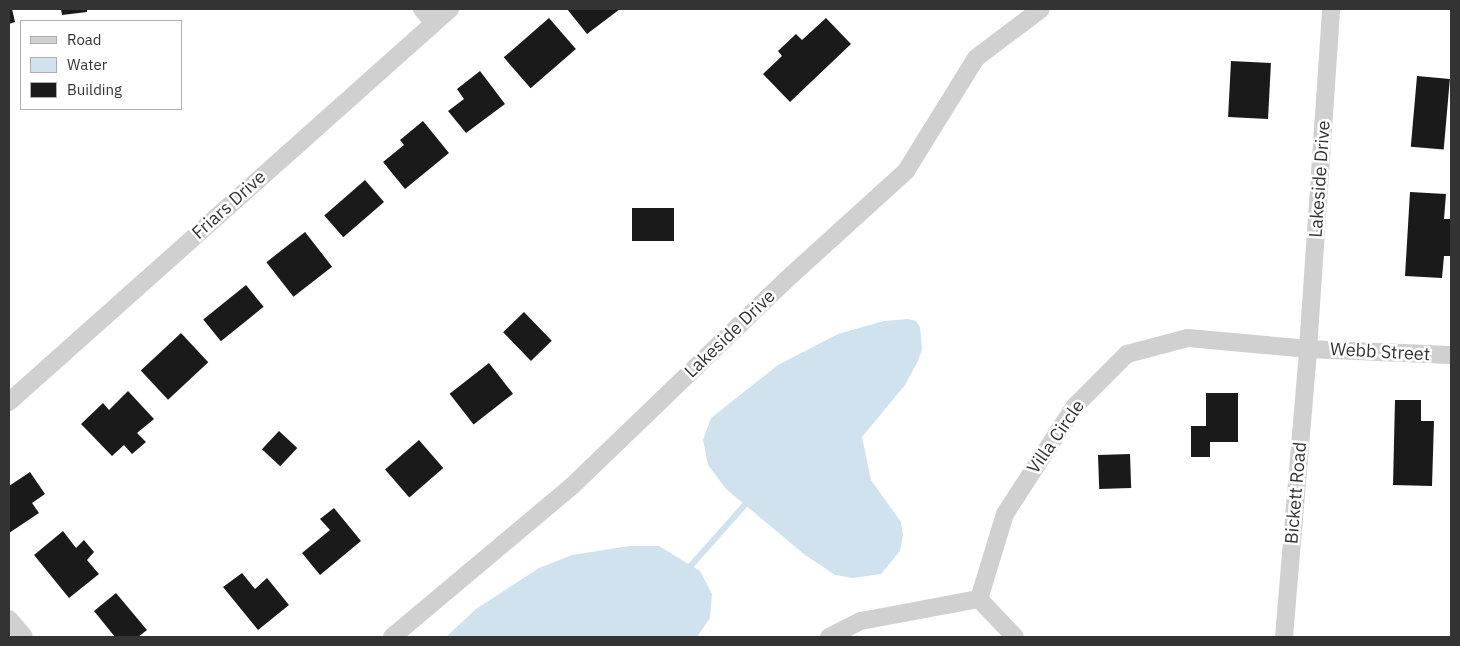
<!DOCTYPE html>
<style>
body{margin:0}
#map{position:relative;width:1460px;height:646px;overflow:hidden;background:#fff;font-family:"IBM Plex Sans",sans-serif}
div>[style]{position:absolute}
.water>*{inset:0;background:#cfe2ee}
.stream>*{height:6px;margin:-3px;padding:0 3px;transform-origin:3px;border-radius:3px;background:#cfe2ee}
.building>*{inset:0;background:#1a1a1a;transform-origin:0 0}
.street>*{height:18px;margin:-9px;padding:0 9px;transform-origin:9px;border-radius:9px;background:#d0d0d0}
span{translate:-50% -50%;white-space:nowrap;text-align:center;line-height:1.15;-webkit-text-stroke:5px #fff;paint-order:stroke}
.street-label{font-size:18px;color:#333}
.frame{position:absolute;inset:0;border:10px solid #333;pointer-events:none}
.legend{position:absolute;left:20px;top:20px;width:162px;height:90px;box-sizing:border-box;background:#fff;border:1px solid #adadad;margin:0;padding:6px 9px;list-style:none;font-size:15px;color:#333}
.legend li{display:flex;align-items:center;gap:10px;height:25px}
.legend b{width:25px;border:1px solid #adadad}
</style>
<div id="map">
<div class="water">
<i style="clip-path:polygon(908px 319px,916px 321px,920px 327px,922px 349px,918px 361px,905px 385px,862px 437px,871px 480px,901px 522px,903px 535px,900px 551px,881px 574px,853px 578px,835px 575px,805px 555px,726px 489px,708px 465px,703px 440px,711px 418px,778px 365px,838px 334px,884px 321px)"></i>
<i style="clip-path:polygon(630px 546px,659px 546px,700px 571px,712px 594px,710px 618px,697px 637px,446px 637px,476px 609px,539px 568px,572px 555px)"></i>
</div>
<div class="stream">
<i style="left:687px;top:570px;width:95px;rotate:-48.4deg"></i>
</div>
<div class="building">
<i style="clip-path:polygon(9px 9px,12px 9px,15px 22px,9px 24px)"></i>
<i style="clip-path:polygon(61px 9px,87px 9px,87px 12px,62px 15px)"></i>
<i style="clip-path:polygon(567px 9px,620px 9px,587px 34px)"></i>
<i style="left:549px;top:18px;width:41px;height:60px;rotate:49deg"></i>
<i style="clip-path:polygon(826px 18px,851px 44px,790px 102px,763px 74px,782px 56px,778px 51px,796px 34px,802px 40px)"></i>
<i style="left:1231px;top:61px;width:40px;height:56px;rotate:3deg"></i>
<i style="clip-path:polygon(480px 71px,505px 104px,466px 133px,448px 111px,464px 99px,457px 89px)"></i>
<i style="left:1417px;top:76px;width:33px;height:71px;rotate:5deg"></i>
<i style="clip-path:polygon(423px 121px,449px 153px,405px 189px,383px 162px,404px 145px,400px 140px)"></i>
<i style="left:365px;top:180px;width:29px;height:54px;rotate:49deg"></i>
<i style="clip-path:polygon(1410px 192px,1446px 194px,1444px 219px,1451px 219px,1451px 256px,1444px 256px,1442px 278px,1405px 276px)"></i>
<i style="left:632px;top:208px;width:42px;height:33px"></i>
<i style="left:305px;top:232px;width:44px;height:49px;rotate:52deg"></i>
<i style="left:246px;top:285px;width:28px;height:55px;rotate:51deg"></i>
<i style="left:524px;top:312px;width:40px;height:29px;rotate:46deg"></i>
<i style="left:181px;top:333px;width:40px;height:55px;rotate:47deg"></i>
<i style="left:489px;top:363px;width:39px;height:50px;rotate:52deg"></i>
<i style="clip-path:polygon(128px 391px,154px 419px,137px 433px,146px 442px,132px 454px,124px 445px,112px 456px,81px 424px,103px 403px,109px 410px)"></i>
<i style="clip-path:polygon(1206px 393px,1238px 393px,1238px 442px,1210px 442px,1210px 457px,1191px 457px,1191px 426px,1206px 426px)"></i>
<i style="clip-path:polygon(1395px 400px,1421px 400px,1421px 421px,1434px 421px,1432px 486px,1393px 485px)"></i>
<i style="left:279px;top:431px;width:25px;height:25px;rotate:43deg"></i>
<i style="left:419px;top:440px;width:37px;height:45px;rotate:49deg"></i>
<i style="left:1130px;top:454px;width:34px;height:32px;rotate:88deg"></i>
<i style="clip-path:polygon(30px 472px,45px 494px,32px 503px,39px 513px,9px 533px,9px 486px)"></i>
<i style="clip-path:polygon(334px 508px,361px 541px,320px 575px,302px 553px,330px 530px,320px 519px)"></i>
<i style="clip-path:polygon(63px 531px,76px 548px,84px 540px,94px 552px,87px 560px,99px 574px,69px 598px,34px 555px)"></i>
<i style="clip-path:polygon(242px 573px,255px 589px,267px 578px,289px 605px,258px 630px,223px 587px)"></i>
<i style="clip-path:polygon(116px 593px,147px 630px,138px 637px,115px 637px,94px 611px)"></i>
</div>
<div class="street">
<i style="left:422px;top:9px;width:18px;rotate:49deg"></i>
<i style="left:9px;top:402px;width:591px;rotate:-41.71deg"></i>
<i style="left:979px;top:599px;width:89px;rotate:-73deg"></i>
<i style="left:1005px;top:514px;width:129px;rotate:-57.1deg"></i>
<i style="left:1075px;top:406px;width:74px;rotate:-45deg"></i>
<i style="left:1127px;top:354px;width:63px;rotate:-14.7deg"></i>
<i style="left:1188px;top:338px;width:121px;rotate:5.2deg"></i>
<i style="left:1308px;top:349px;width:143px;rotate:2.4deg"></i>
<i style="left:979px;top:599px;width:52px;rotate:46.5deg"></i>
<i style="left:9px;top:619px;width:23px;rotate:50deg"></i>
<i style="left:392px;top:637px;width:234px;rotate:-40deg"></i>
<i style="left:571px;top:487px;width:298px;rotate:-43.9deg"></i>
<i style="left:786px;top:280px;width:162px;rotate:-42.2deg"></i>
<i style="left:906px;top:171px;width:133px;rotate:-58.2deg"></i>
<i style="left:976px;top:58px;width:81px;rotate:-37deg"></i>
<i style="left:829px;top:637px;width:36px;rotate:-27deg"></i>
<i style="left:861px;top:621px;width:120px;rotate:-10.6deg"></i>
<i style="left:1284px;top:637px;width:289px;rotate:-85.2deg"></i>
<i style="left:1308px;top:349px;width:341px;rotate:-86.1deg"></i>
</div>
<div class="street-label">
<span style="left:1320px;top:179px;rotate:-86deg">Lakeside Drive</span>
<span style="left:229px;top:205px;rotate:-42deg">Friars Drive</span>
<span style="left:730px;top:334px;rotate:-44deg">Lakeside Drive</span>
<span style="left:1380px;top:352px;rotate:3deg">Webb Street</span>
<span style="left:1056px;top:437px;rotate:-55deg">Villa Circle</span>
<span style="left:1296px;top:493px;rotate:-85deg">Bickett Road</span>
</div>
<div class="frame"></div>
<ul class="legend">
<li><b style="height:6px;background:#d0d0d0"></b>Road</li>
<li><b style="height:14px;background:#cfe2ee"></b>Water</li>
<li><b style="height:14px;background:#1a1a1a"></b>Building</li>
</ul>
</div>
